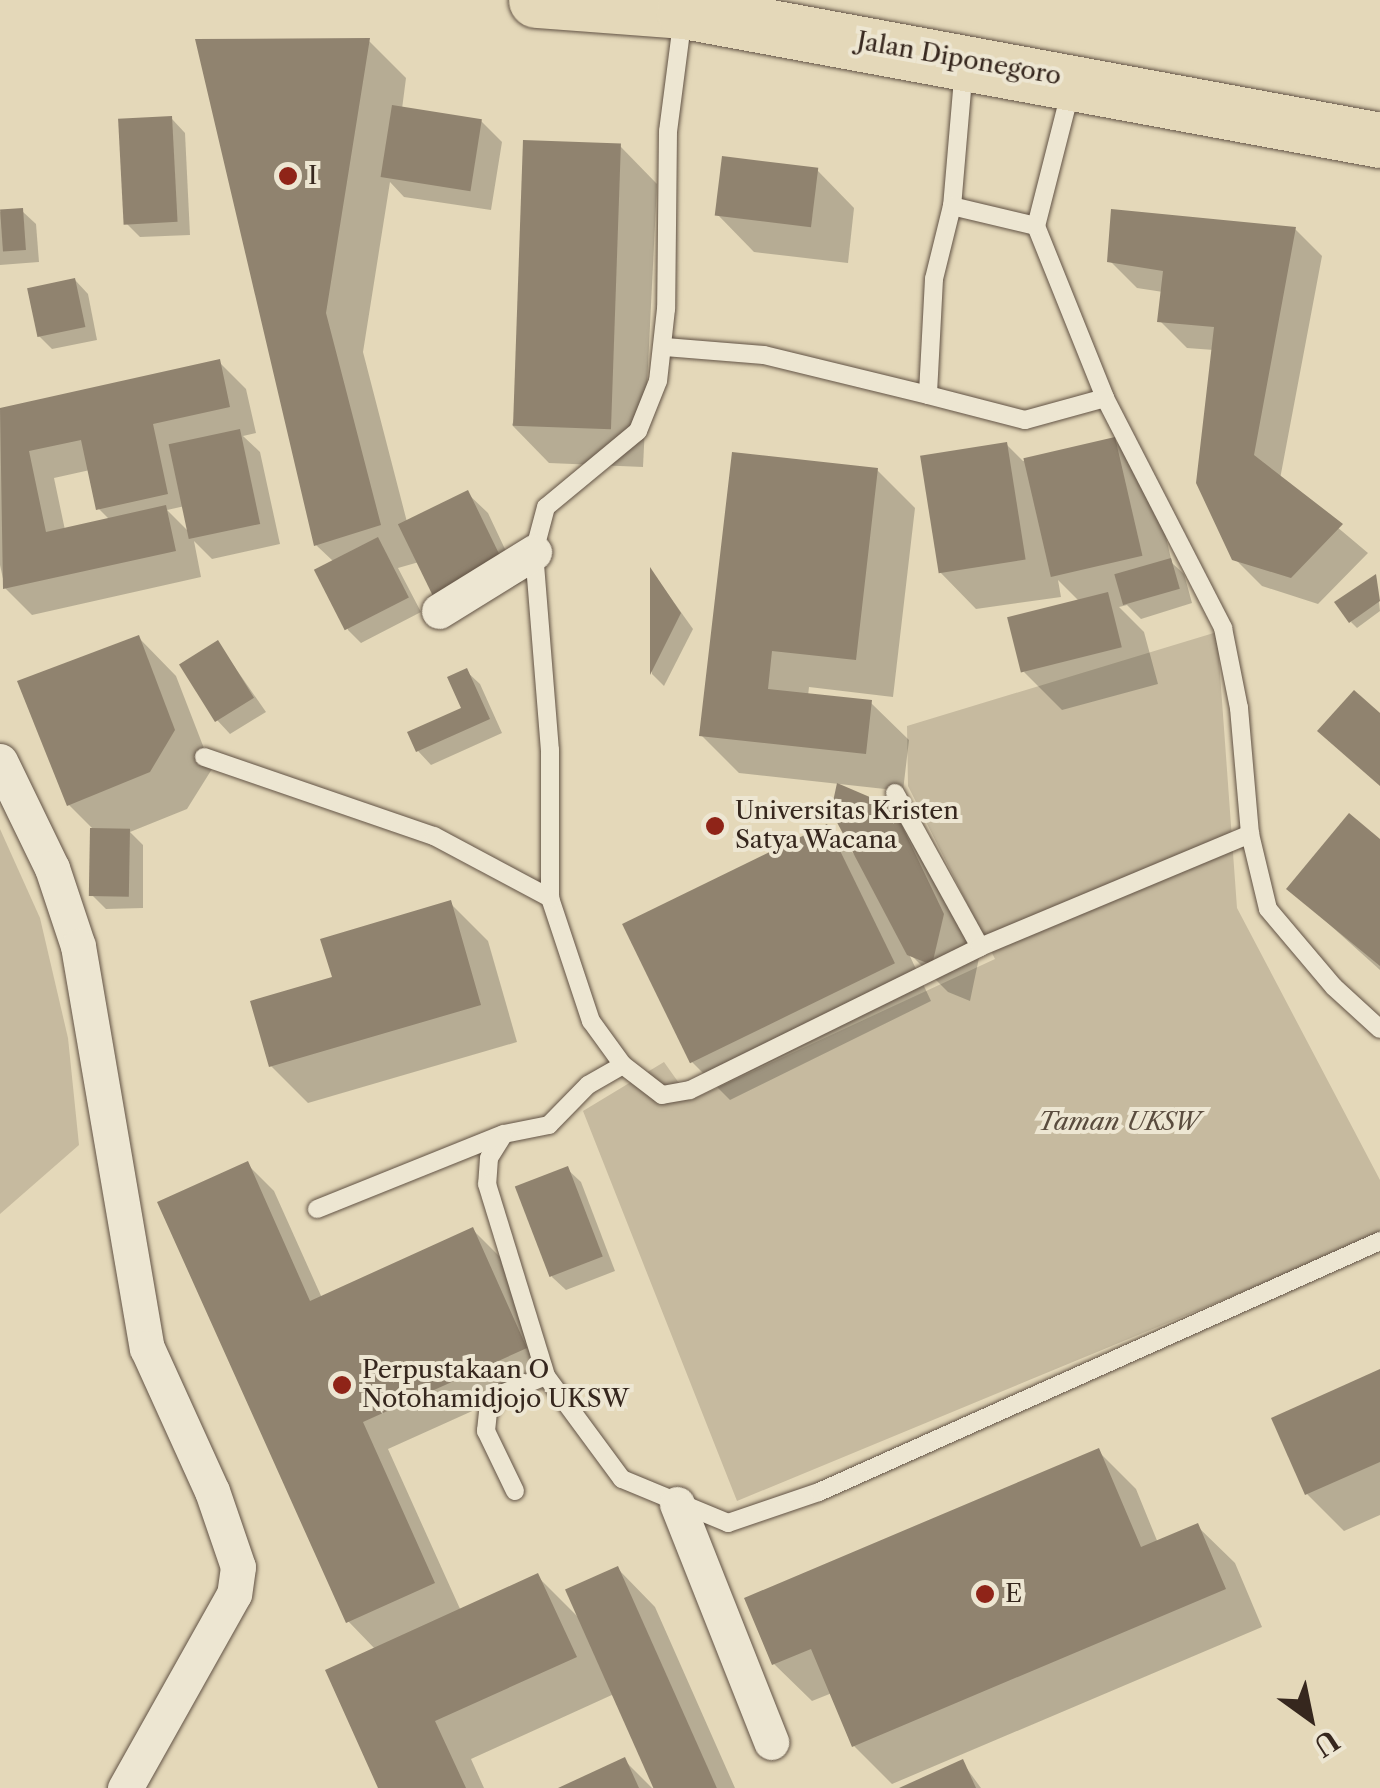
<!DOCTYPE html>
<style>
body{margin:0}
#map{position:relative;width:1380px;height:1788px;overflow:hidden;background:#e4d8b9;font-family:"Libre Caslon Text",serif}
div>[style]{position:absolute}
.green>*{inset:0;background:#c6ba9f}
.shadow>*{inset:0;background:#0003}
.building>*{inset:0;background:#90836f;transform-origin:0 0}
.roads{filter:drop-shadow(0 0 2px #625345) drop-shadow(0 0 2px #625345)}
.service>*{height:18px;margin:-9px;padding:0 9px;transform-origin:9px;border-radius:9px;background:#ede6d2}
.minor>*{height:35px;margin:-17.5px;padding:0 17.5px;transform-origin:17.5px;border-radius:17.5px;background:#ede6d2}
.primary>*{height:55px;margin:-27.5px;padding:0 27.5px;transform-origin:27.5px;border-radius:27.5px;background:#e4d8b9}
.dots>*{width:28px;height:28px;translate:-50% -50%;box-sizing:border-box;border:5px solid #ede6d2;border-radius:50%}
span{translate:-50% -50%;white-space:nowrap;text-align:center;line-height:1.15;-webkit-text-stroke:8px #ede6d2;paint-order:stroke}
.street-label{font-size:25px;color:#36271e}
.poi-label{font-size:25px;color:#36271e}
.left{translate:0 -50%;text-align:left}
.park-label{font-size:25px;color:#5a4c3e;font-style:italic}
.north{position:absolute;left:1260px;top:1668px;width:100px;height:100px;-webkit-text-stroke:8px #ede6d2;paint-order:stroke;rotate:147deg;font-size:28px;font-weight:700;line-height:40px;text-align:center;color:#36271e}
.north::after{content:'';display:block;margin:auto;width:35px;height:45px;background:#36271e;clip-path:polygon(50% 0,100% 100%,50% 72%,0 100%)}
</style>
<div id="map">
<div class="green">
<i style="clip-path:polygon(1217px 632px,1237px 908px,1380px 1180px,1380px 1235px,737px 1501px,583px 1111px,664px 1062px,691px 1100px,995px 959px,908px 786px,907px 726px)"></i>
<i style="clip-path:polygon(0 829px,40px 918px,68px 1038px,79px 1145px,0 1214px)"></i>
</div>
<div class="shadow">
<i style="clip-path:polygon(198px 41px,369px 41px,406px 78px,402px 109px,481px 121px,502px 142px,491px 210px,404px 197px,390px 182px,363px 352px,407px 522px,467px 493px,488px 513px,521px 583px,455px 615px,419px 562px,398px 568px,421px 612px,361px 643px,348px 630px,334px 562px,316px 545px)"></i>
<i style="clip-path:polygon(172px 119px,185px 133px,190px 235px,140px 237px,126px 223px)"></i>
<i style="clip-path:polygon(620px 146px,657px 184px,643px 467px,549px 463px,512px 425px)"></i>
<i style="clip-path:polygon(817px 170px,854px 208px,848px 263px,754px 252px,717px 214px)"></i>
<i style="clip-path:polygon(22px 211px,36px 224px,39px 262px,0 265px,0 212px)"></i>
<i style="clip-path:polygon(1295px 229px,1322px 256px,1280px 479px,1368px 553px,1318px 604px,1262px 586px,1234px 558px,1214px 350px,1187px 348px,1160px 321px,1163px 292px,1137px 288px,1110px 261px)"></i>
<i style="clip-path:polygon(75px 280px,88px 294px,97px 340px,52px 349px,38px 335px)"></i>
<i style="clip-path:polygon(evenodd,219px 362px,246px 389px,256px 433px,243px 436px,260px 452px,280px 544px,212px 559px,194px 541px,201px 577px,32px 615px,5px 588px,0 565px,0 411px,219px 362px,90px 470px,98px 508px,110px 520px,65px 530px,54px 478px,90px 470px,219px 362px,185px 506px,190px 533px,167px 510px,185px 506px)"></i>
<i style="clip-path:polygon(1114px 440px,1152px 477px,1172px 563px,1184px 574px,1192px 603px,1141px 619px,1127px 605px,1119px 607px,1144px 632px,1158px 684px,1062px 710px,1024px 672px,1080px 602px,1058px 580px,1061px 597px,976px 609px,939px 571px,1007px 445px,1023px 461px)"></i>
<i style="clip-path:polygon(877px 470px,915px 508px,893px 697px,809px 687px,808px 696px,871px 703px,909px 740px,903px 791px,739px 773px,702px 736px)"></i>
<i style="clip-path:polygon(653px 573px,693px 629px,664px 686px,652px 674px)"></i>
<i style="clip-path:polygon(1376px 577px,1380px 611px,1357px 628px,1351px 622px)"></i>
<i style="clip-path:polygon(139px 638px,176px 676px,212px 769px,187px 809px,130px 832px,143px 845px,143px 908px,106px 909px,92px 895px,92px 828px,69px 805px)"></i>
<i style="clip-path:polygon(218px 643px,266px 712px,230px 734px,217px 720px)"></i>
<i style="clip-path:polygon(466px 671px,480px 684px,502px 733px,431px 765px,418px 751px,464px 709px)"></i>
<i style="clip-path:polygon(891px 809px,930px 848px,980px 953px,970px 1001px,948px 992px,908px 952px,931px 1001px,730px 1100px,692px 1062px,827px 827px,856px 856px)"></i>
<i style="clip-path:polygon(1380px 842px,1380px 970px,1290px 889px)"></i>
<i style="clip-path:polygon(450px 903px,488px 941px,517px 1042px,308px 1103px,271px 1066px,335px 979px)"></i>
<i style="clip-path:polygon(247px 1164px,274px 1191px,322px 1298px,473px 1230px,500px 1257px,552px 1375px,388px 1449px,461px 1611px,537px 1576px,580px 1619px,618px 1569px,655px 1607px,735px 1788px,655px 1788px,614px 1694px,471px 1759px,484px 1788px,381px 1788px,376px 1650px,348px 1621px)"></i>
<i style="clip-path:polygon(567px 1169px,581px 1182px,615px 1271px,566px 1290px,552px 1277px)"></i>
<i style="clip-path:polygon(1380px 1372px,1380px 1515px,1344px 1531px,1307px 1494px)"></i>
<i style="clip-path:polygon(1098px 1451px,1136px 1489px,1158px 1543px,1197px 1526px,1235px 1563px,1262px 1627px,892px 1784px,854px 1746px,832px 1693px,812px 1701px,774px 1664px)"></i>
<i style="clip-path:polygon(624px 1760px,652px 1788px,564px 1788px)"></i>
<i style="clip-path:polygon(962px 1762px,981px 1788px,905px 1788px)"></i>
</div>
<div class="building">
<i style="clip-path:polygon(370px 38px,326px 313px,381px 525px,314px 546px,195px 39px)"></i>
<i style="left:392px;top:105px;width:91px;height:73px;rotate:9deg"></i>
<i style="left:172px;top:116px;width:106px;height:54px;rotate:87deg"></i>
<i style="left:523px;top:140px;width:98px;height:286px;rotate:2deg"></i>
<i style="left:722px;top:156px;width:97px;height:60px;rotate:7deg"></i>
<i style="left:23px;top:208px;width:42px;height:23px;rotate:86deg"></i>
<i style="clip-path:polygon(1111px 209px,1296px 227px,1254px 455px,1343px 524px,1291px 578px,1232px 560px,1196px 483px,1214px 327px,1157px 322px,1163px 271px,1107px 262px)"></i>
<i style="left:75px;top:278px;width:50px;height:49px;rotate:78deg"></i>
<i style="clip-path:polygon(220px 359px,230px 407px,153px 424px,168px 494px,96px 510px,81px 440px,29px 451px,46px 532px,166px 505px,176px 551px,3px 589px,0 408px)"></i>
<i style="left:240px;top:429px;width:97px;height:73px;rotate:78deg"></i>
<i style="left:1115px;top:437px;width:122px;height:94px;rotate:77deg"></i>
<i style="left:1007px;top:442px;width:119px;height:88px;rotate:81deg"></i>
<i style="clip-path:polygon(732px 452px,878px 468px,856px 660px,772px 651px,768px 689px,872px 700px,866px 754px,699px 736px)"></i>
<i style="left:468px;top:490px;width:80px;height:78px;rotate:64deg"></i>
<i style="left:378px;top:537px;width:68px;height:72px;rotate:63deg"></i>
<i style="left:1171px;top:558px;width:32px;height:59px;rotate:74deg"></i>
<i style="clip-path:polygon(650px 567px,681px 613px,650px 675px)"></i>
<i style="clip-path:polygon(1376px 574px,1380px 601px,1349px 623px,1334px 602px)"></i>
<i style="left:1108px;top:592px;width:57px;height:104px;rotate:76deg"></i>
<i style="clip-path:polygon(139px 635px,175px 730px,150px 772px,67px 806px,17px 681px)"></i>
<i style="left:218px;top:640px;width:68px;height:46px;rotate:58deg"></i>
<i style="clip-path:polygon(467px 668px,490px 719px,416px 752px,407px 732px,461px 708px,447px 677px)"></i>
<i style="clip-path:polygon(1354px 690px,1380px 713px,1380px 786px,1317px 731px)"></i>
<i style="clip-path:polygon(837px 783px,893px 807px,944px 914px,932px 965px,907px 955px,831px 811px)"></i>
<i style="clip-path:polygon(1349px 813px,1380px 839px,1380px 966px,1286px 889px)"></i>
<i style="left:827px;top:824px;width:155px;height:228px;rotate:64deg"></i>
<i style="left:90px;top:828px;width:40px;height:68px;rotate:1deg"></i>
<i style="clip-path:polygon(451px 900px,481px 1005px,269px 1067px,250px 1001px,332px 977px,320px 939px)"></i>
<i style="clip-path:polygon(248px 1161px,310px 1301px,473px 1227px,527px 1348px,363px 1422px,435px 1583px,346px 1623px,157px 1202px)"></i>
<i style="left:568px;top:1166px;width:97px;height:57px;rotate:69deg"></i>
<i style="clip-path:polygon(1380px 1369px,1380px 1462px,1305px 1495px,1271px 1418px)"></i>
<i style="clip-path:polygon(1099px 1448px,1141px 1547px,1198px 1523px,1226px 1589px,852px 1747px,811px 1649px,772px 1665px,744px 1598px)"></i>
<i style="left:618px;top:1566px;width:243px;height:58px;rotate:66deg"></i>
<i style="clip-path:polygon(538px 1573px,577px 1657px,435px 1721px,466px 1788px,378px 1788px,325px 1670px)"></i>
<i style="clip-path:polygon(625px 1757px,639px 1788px,558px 1788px)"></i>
<i style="clip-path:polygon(963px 1759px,976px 1788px,899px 1788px)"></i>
</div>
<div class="roads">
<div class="service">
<i style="left:683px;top:16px;width:116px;rotate:97.4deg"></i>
<i style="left:668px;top:131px;width:178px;rotate:90.6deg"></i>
<i style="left:666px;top:309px;width:72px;rotate:96.3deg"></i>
<i style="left:658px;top:381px;width:54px;rotate:111.8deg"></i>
<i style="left:638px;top:431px;width:119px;rotate:140.4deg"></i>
<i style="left:546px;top:507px;width:47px;rotate:104.9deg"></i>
<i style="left:534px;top:552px;width:199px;rotate:85.4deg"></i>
<i style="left:550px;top:750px;width:148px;rotate:90deg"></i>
<i style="left:550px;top:898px;width:130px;rotate:71.6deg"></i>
<i style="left:591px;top:1021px;width:54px;rotate:54deg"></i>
<i style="left:623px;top:1065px;width:40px;rotate:150.3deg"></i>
<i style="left:588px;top:1085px;width:56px;rotate:134.3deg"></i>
<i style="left:549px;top:1125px;width:46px;rotate:168.7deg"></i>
<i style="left:504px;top:1134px;width:28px;rotate:122deg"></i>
<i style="left:489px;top:1158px;width:26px;rotate:94deg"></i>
<i style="left:487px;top:1184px;width:201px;rotate:72.9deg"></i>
<i style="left:546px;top:1376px;width:128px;rotate:53.6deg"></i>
<i style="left:622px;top:1479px;width:115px;rotate:22.5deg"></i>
<i style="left:728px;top:1523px;width:96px;rotate:-18.8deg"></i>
<i style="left:819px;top:1492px;width:615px;rotate:-24.1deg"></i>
<i style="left:964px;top:67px;width:140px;rotate:94.9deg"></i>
<i style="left:952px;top:206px;width:75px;rotate:103.9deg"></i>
<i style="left:934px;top:279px;width:116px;rotate:93deg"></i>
<i style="left:928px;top:395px;width:100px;rotate:14.5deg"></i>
<i style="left:1025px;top:420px;width:83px;rotate:-15.4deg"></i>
<i style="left:1071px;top:89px;width:141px;rotate:104.3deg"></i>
<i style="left:1036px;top:226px;width:185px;rotate:68.1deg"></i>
<i style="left:1105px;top:398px;width:259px;rotate:62.8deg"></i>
<i style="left:1223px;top:628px;width:82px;rotate:78.7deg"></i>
<i style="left:1239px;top:708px;width:126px;rotate:85deg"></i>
<i style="left:1250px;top:834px;width:77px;rotate:76.5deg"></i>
<i style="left:1268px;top:909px;width:102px;rotate:49.8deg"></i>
<i style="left:1334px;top:987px;width:62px;rotate:42.4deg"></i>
<i style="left:952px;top:206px;width:86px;rotate:13.4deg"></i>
<i style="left:665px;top:347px;width:99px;rotate:4.6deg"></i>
<i style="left:764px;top:355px;width:169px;rotate:13.7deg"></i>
<i style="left:204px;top:757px;width:243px;rotate:19deg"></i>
<i style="left:434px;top:836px;width:132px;rotate:28.1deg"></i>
<i style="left:895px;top:793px;width:176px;rotate:61.1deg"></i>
<i style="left:623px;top:1065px;width:49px;rotate:37.6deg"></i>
<i style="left:662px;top:1095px;width:28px;rotate:-10deg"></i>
<i style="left:690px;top:1090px;width:323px;rotate:-26.2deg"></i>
<i style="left:980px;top:947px;width:293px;rotate:-22.7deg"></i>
<i style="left:317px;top:1209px;width:201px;rotate:-21.9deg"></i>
<i style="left:515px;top:1491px;width:67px;rotate:-115.8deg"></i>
<i style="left:486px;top:1431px;width:18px;rotate:-84deg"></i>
<i style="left:488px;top:1413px;width:23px;rotate:-56deg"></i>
<i style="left:501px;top:1394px;width:48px;rotate:-21.8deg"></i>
</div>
<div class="minor">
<i style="left:439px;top:611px;width:112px;rotate:-31.8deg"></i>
<i style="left:0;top:761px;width:119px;rotate:64.1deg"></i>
<i style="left:52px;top:868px;width:82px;rotate:71.6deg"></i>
<i style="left:78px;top:946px;width:408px;rotate:80.3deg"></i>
<i style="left:147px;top:1348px;width:157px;rotate:65.6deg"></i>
<i style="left:212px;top:1491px;width:80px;rotate:71.1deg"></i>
<i style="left:238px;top:1567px;width:27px;rotate:98deg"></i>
<i style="left:234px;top:1594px;width:223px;rotate:119.3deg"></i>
<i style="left:677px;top:1504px;width:256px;rotate:68.4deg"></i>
</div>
<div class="primary">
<i style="left:536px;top:0;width:148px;rotate:4.3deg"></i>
<i style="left:684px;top:11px;width:708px;rotate:10.5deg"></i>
</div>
</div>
<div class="dots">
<i style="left:288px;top:176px;background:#8f2418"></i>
<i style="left:715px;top:826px;background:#8f2418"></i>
<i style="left:342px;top:1385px;background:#8f2418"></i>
<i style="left:985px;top:1594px;background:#8f2418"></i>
</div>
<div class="street-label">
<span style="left:959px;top:59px;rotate:10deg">Jalan Diponegoro</span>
</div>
<div class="poi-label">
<span class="left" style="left:308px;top:176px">I</span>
<span class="left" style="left:735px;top:826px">Universitas Kristen<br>Satya Wacana</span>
<span class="left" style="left:362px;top:1385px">Perpustakaan O<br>Notohamidjojo UKSW</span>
<span class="left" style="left:1005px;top:1594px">E</span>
</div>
<div class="park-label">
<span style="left:1119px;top:1122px">Taman UKSW</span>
</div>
<div class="north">U</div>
</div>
